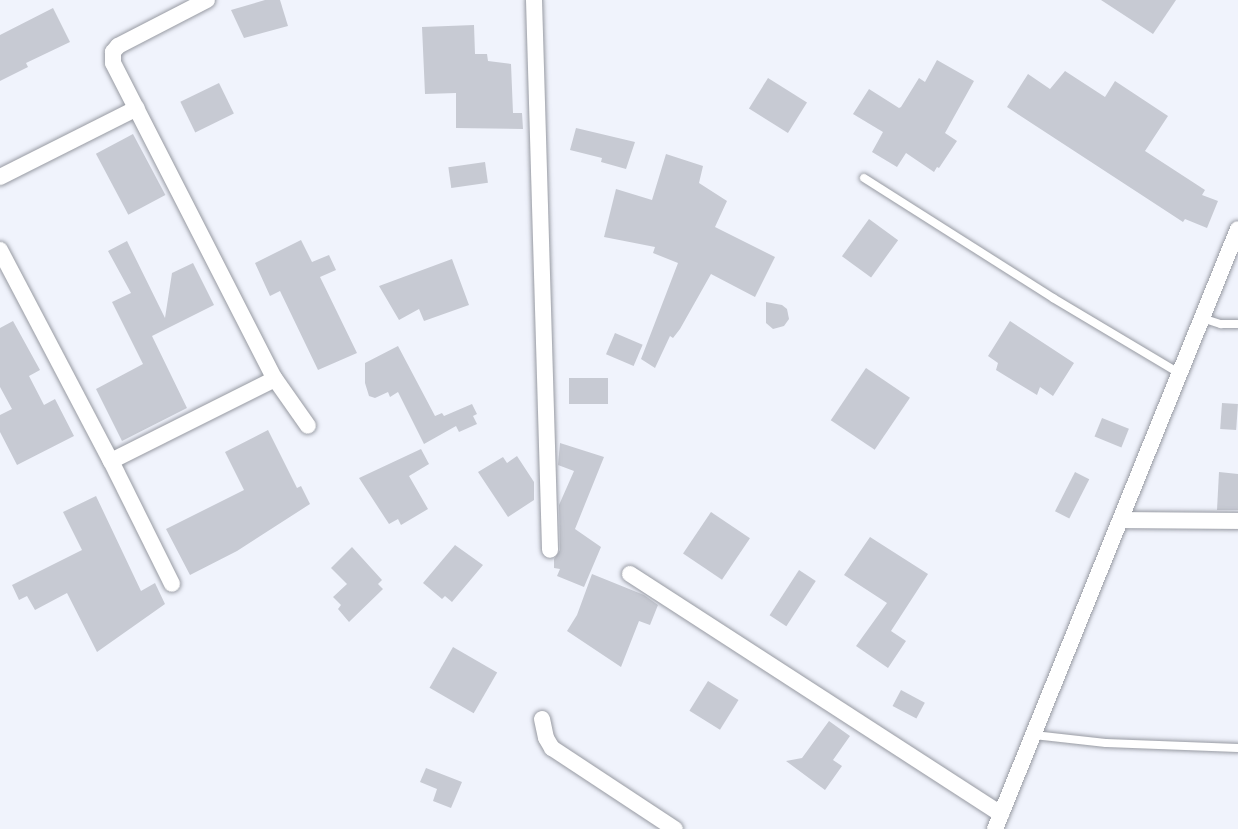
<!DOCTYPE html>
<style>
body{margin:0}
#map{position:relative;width:1238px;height:829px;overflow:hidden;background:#f0f3fc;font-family:"Asap Condensed",sans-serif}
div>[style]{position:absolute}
.building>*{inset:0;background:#c7cad3;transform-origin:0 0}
.roads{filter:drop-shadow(0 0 2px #979aa2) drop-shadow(0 0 2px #979aa2)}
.service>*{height:8px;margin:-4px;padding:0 4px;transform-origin:4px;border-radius:4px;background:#fff}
.minor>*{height:16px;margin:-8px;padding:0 8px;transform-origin:8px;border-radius:8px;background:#fff}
span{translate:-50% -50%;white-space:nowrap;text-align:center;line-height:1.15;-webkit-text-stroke:6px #fff;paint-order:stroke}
</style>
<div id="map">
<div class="building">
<i style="clip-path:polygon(265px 0,280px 0,288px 26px,244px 38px,231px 10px)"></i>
<i style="clip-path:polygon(1101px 0,1176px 0,1153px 34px)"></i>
<i style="clip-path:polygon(53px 8px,70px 42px,26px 63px,28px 67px,0 81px,0 35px)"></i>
<i style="clip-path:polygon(474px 25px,475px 54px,487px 54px,488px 61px,511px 64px,513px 113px,522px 113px,523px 129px,456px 128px,456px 93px,425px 94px,422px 27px)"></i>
<i style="clip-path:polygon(937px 60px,974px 81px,945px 133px,957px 141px,939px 168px,937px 167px,934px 172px,906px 153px,897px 167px,872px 152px,883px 132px,853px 114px,869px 89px,899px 108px,901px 107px,919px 78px,925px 82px)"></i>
<i style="clip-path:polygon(1065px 71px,1105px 97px,1115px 81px,1168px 116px,1145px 151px,1205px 190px,1202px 195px,1218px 201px,1207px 228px,1185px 219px,1183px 222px,1007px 107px,1028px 74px,1050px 89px)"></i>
<i style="left:768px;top:78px;width:46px;height:36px;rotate:32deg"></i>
<i style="left:219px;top:83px;width:34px;height:43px;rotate:64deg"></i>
<i style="clip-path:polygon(576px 128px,635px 142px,626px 169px,601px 162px,602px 158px,570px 150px)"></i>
<i style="left:133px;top:134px;width:69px;height:42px;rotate:62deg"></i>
<i style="clip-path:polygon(666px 154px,703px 166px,699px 183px,727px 201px,715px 227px,775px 257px,755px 297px,711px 274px,680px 329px,673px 338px,670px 336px,655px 368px,641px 359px,678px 263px,653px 253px,655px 247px,604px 237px,616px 189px,652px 200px)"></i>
<i style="left:485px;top:162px;width:21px;height:37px;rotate:82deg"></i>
<i style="left:869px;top:219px;width:36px;height:46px;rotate:36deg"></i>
<i style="clip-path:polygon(301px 240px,312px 262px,329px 255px,336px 270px,320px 277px,357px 353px,318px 370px,280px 291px,270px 296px,255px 263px)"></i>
<i style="clip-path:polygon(127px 241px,165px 318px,172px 273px,193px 263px,214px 305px,152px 336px,187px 408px,122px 441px,96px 389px,143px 364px,112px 302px,131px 293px,108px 251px)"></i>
<i style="clip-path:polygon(452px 259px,469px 305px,424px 321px,419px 309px,399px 320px,379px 286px)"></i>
<i style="clip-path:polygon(766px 302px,782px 305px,787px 309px,789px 319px,784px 326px,773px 329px,766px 323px)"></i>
<i style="clip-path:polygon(13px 321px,40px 370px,29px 376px,44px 405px,55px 399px,74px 436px,17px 465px,0 432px,0 415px,12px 409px,0 387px,0 328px)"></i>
<i style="clip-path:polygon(1010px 321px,1074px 363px,1053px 396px,1040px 387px,1037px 395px,996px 370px,998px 363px,988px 356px)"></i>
<i style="left:615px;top:333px;width:30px;height:23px;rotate:23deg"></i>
<i style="clip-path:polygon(398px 346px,435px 416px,442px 413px,444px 416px,472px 404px,477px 414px,473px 416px,477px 424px,459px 432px,456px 426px,424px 444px,398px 392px,390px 397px,388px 392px,375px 398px,369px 396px,365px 383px,365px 363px)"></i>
<i style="left:866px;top:368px;width:53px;height:63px;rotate:34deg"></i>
<i style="left:608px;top:378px;width:26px;height:39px;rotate:90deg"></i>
<i style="left:1222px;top:403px;width:16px;height:26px;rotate:4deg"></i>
<i style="left:1102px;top:418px;width:29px;height:20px;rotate:22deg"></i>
<i style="clip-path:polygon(268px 430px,297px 488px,301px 486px,310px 504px,237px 551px,190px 575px,166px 529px,244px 490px,225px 452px)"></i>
<i style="clip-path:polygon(560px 443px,604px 457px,575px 529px,601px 547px,584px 587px,557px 576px,560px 569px,554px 568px,554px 559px,560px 550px,559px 505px,574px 471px,558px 465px)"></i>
<i style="clip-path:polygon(421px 449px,429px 464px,409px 476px,428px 509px,401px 525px,398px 519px,389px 524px,359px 478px)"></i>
<i style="clip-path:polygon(517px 456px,534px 482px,534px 500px,508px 517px,478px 472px,503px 457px,507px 463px)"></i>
<i style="left:1075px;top:472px;width:16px;height:44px;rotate:27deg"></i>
<i style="clip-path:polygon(1219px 472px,1238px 474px,1238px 510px,1217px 510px)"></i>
<i style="clip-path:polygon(96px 496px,141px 591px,155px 583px,165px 604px,97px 652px,67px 593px,35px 610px,27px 596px,19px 600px,12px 585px,82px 550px,63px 512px)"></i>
<i style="left:711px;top:512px;width:47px;height:50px;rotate:34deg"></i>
<i style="clip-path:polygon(870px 537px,928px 574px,891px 631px,906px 641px,888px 668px,856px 646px,887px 603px,844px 575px)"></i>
<i style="clip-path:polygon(455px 545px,483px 565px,452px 602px,445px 596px,442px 599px,423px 583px)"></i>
<i style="clip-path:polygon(352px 547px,382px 580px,378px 584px,383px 589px,349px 622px,338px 609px,341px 605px,333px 597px,347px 584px,331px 568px)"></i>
<i style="left:799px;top:570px;width:20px;height:54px;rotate:33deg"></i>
<i style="clip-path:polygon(592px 574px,644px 595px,658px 605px,650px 625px,639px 621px,621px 667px,567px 631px,577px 615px)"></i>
<i style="left:453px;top:647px;width:51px;height:47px;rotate:30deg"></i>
<i style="left:708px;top:681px;width:36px;height:35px;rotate:32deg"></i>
<i style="left:901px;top:690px;width:27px;height:18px;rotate:28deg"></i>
<i style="clip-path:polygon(829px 721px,850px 736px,833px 760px,842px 766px,825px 790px,786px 761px,802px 758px)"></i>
<i style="clip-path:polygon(426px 768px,462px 782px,451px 808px,433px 801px,437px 789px,420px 782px)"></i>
</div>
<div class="roads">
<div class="service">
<i style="left:864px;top:178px;width:224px;rotate:32.4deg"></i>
<i style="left:1053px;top:298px;width:147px;rotate:30.8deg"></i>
<i style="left:1202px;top:318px;width:20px;rotate:18deg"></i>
<i style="left:1221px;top:324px;width:17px"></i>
<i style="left:1034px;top:735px;width:72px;rotate:6.3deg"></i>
<i style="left:1106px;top:743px;width:132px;rotate:2.2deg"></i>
</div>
<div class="minor">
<i style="left:207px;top:0;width:100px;rotate:152.7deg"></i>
<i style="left:118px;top:46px;width:8px;rotate:130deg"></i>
<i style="left:113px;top:52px;width:11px;rotate:90deg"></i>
<i style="left:113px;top:63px;width:355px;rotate:62.9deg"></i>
<i style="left:275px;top:379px;width:57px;rotate:54.9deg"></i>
<i style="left:534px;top:0;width:550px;rotate:88.33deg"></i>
<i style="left:0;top:177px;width:153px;rotate:-26.7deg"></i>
<i style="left:0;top:250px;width:238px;rotate:62.3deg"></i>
<i style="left:111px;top:461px;width:137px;rotate:63.6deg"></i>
<i style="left:111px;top:461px;width:183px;rotate:-26.6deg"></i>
<i style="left:1122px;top:520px;width:116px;rotate:0.5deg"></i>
<i style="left:630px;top:574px;width:442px;rotate:32.9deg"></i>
<i style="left:542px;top:719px;width:19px;rotate:78deg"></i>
<i style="left:546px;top:738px;width:12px;rotate:59deg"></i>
<i style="left:552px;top:748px;width:147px;rotate:33.4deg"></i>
<i style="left:995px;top:829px;width:647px;rotate:-67.95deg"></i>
</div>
</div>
</div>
